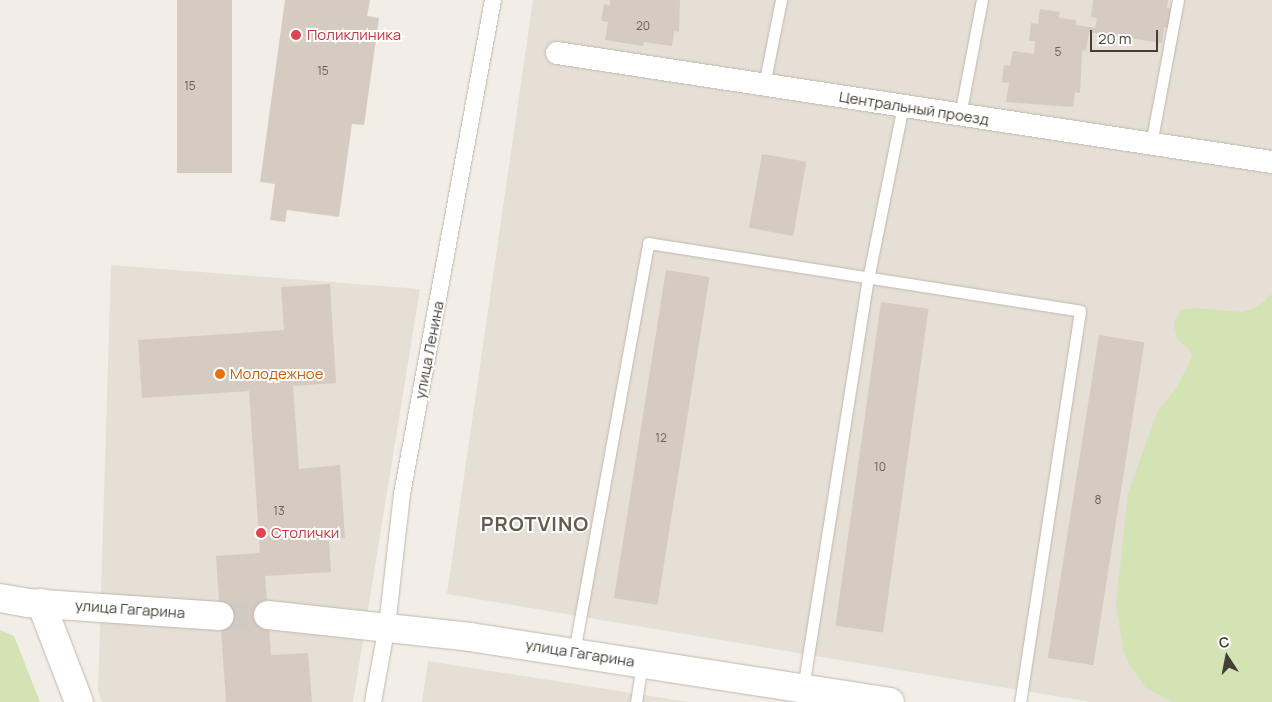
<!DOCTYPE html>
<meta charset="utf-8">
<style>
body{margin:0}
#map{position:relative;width:1272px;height:702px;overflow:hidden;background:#f2eee7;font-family:Manrope,sans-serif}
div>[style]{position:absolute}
.residential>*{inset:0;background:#e5dfd6}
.green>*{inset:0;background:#d3e3b4}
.building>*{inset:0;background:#d5cbc1;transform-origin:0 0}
.tertiary-tunnel>*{height:28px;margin-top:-14px;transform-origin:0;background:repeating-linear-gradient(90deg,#cfcbc4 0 28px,transparent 0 42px)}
.roads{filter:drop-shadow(0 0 1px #c0b7ae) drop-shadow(0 0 1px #c0b7ae)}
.service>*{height:11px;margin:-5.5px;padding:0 5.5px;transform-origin:5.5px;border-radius:5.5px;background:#fff}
.pedestrian>*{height:16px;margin:-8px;padding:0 8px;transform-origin:8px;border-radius:8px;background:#fff}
.minor>*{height:22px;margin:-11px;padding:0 11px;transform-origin:11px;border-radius:11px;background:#fff}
.tertiary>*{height:28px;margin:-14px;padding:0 14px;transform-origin:14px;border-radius:14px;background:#fff}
.dots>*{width:14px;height:14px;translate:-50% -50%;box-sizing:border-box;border:2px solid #fff;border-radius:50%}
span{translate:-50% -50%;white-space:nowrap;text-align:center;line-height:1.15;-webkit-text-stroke:4px #fff;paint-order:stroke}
.number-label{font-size:12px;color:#68615a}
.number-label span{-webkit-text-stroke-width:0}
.health-label{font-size:15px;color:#be3a42}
.left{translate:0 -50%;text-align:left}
.street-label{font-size:15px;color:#443e37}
.food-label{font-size:15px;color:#c56008}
.district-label{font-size:20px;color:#665a4f;font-weight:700;letter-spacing:1px}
.north{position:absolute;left:1202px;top:632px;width:50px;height:50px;-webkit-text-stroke:4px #fff;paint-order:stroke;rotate:349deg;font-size:14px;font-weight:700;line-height:20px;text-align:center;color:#443e37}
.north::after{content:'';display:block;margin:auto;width:18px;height:22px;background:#443e37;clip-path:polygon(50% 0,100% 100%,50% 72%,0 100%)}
.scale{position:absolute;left:1090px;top:30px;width:68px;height:22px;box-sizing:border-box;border:2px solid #443e37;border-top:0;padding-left:6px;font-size:15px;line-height:18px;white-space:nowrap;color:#443e37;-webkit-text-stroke:4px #fff;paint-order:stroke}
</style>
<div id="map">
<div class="residential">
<i style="clip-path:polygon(533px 0,1272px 0,1272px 702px,1090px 702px,447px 594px)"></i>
<i style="clip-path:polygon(111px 265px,420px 289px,353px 702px,102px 702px,98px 691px)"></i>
<i style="clip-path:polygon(428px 661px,688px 702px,422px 702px)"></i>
</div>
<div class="green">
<i style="clip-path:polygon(1272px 294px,1272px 702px,1172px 702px,1146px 688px,1129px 664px,1123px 649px,1116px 604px,1128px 494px,1157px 412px,1177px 387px,1192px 357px,1189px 349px,1177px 339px,1174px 324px,1180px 310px,1195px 308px,1242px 312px,1256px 308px)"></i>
<i style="clip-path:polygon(0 630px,14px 636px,40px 702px,0 702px)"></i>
</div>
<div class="building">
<i style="left:177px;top:0;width:55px;height:173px"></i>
<i style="clip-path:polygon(285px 0,370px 0,367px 16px,379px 18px,364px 125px,352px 124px,339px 217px,287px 210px,285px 222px,270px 220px,275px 184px,260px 182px)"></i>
<i style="clip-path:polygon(610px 0,680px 0,679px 32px,674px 31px,672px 46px,644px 42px,643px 46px,605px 40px,608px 22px,601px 21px,604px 4px,610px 5px)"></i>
<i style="clip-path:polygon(1093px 0,1168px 0,1167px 8px,1172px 9px,1169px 28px,1164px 27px,1162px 43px,1089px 32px,1086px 51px,1082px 50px,1080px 93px,1075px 92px,1073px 107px,1006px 102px,1009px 83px,1002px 82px,1004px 65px,1010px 66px,1013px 51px,1034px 54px,1035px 41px,1029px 41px,1031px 23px,1038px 24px,1040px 9px,1060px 12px,1059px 18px,1076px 20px,1076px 25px,1095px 28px,1097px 18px,1091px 17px)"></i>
<i style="left:762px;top:154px;width:45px;height:75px;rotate:10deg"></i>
<i style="left:666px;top:270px;width:44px;height:332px;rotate:9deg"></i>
<i style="clip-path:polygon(330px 284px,336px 383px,293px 386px,299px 469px,340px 465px,345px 538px,329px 540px,331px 572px,265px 576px,271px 655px,308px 653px,312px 702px,226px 702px,216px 556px,260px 553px,249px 391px,142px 398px,138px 340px,284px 330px,281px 287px)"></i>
<i style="left:881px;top:302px;width:48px;height:327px;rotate:8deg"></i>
<i style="left:1099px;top:335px;width:46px;height:327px;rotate:9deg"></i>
</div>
<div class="tertiary-tunnel">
<i style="left:220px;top:616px;width:48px;rotate:-1.2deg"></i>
</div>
<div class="roads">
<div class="service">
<i style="left:764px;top:85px;width:87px;rotate:-78.7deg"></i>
<i style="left:960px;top:115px;width:117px;rotate:-79.2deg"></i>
<i style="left:1151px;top:144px;width:147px;rotate:-79.4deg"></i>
<i style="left:574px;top:652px;width:416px;rotate:-79.7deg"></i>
<i style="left:648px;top:243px;width:437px;rotate:8.9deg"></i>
<i style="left:1080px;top:311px;width:396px;rotate:98.7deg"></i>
<i style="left:803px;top:688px;width:414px;rotate:-81deg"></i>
<i style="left:868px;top:279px;width:177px;rotate:-78.6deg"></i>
<i style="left:636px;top:702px;width:39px;rotate:-81deg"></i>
</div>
<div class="pedestrian">
<i style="left:373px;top:702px;width:77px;rotate:-79.6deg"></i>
<i style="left:387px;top:626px;width:133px;rotate:-83.5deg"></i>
<i style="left:402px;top:494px;width:502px;rotate:-79.56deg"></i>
</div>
<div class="minor">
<i style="left:557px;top:53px;width:723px;rotate:8.67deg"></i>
</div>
<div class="tertiary">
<i style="left:0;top:598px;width:28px;rotate:10deg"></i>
<i style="left:28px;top:603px;width:192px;rotate:3.9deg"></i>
<i style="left:41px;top:603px;width:106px;rotate:69deg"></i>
<i style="left:268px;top:615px;width:203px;rotate:6.2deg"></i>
<i style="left:470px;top:637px;width:425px;rotate:8.8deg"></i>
</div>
</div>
<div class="dots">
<i style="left:296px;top:35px;background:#e0444e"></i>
<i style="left:220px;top:374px;background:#e8710a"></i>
<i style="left:261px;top:533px;background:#e0444e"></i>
</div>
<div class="number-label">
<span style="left:643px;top:26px">20</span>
<span style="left:1058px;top:52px">5</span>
<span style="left:323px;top:71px">15</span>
<span style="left:190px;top:86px">15</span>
<span style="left:661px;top:438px">12</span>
<span style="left:880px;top:467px">10</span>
<span style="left:1098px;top:500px">8</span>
<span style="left:279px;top:511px">13</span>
</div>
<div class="health-label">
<span class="left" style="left:307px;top:35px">Поликлиника</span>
<span class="left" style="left:271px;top:533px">Столички</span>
</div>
<div class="street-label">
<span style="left:914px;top:108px;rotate:9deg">Центральный проезд</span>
<span style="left:429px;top:350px;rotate:-79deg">улица Ленина</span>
<span style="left:130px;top:609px;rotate:4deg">улица Гагарина</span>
<span style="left:580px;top:653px;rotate:9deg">улица Гагарина</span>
</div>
<div class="food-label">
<span class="left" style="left:230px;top:374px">Молодежное</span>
</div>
<div class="district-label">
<span style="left:535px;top:523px">PROTVINO</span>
</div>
<div class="north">С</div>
<div class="scale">20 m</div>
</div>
